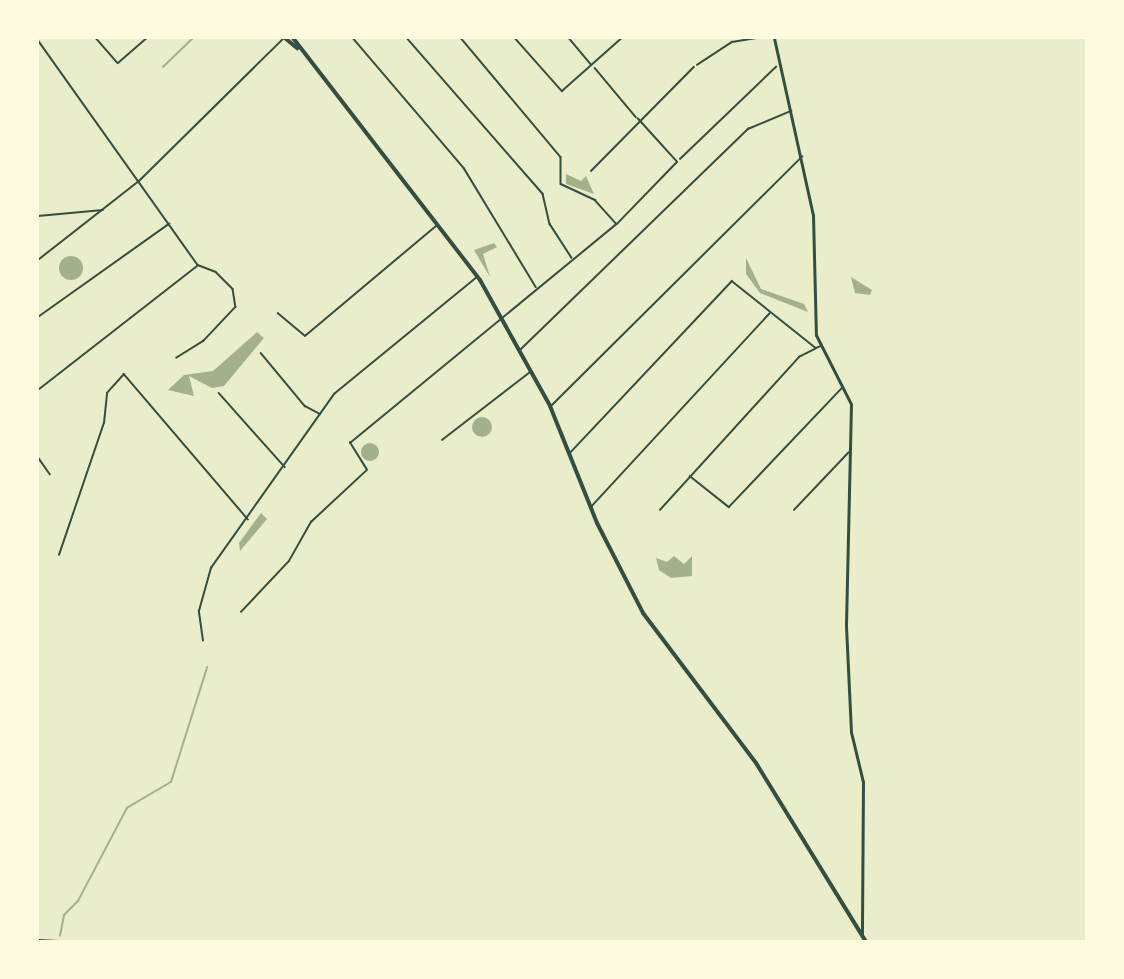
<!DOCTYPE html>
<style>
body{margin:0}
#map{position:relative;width:1124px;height:979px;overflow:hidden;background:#e9edc9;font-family:Commissioner,sans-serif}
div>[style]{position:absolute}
.water>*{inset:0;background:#a3b18a}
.round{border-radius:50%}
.stream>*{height:1.5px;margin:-0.75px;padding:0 0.75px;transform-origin:0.75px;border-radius:0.75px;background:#a3b18a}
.path>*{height:1.5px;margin:-0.75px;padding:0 0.75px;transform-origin:0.75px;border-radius:0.75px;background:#344e41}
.service>*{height:1.5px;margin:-0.75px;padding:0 0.75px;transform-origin:0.75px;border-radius:0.75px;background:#344e41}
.minor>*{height:3px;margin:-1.5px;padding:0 1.5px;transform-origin:1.5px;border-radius:1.5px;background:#344e41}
.tertiary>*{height:4px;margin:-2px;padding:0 2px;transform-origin:2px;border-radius:2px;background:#344e41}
span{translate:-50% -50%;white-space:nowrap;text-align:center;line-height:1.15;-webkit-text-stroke:6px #fefae0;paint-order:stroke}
.frame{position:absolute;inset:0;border:39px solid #fefae0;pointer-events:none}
</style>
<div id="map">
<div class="water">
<i style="clip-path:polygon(566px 174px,581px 181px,586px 176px,594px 194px,566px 184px)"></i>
<i style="clip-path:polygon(494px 243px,497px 247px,483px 254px,490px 277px,474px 250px)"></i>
<i class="round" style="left:59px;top:256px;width:24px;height:24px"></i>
<i style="clip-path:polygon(746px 258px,761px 289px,804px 304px,808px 312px,760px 293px,746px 274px)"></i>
<i style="clip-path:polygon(851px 277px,872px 290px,870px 295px,855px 293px)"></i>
<i style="clip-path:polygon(257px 332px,264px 338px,224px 386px,212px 388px,189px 376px,194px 396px,168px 390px,184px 375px,213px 371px)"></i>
<i class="round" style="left:472px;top:417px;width:20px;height:20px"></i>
<i class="round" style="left:361px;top:443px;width:18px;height:18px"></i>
<i style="clip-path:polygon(261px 513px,267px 519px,240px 551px,239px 543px)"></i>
<i style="clip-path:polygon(674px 556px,684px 564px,692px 556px,692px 576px,671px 578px,659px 570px,656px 558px,667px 562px)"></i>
</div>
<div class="stream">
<i style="left:163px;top:67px;width:42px;rotate:-44deg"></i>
<i style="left:60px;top:936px;width:21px;rotate:-79deg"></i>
<i style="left:64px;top:915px;width:20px;rotate:-45deg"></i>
<i style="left:78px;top:901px;width:105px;rotate:-62.2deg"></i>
<i style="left:127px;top:808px;width:51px;rotate:-30.6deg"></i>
<i style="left:171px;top:782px;width:120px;rotate:-72.5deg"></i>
</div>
<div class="path">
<i style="left:697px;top:65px;width:42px;rotate:-33.3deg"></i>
<i style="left:732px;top:42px;width:26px;rotate:-9deg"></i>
<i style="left:595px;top:68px;width:64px;rotate:50.1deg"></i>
<i style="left:680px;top:159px;width:133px;rotate:-43.8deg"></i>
</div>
<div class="service">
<i style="left:96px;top:38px;width:33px;rotate:49deg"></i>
<i style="left:118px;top:63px;width:38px;rotate:-41deg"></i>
<i style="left:353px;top:38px;width:171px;rotate:49.5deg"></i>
<i style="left:464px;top:168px;width:139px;rotate:58.8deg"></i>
<i style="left:407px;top:38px;width:207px;rotate:48.9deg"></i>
<i style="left:543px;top:194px;width:31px;rotate:77deg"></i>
<i style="left:550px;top:224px;width:40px;rotate:57.1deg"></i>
<i style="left:461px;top:38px;width:155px;rotate:50deg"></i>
<i style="left:561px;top:157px;width:27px;rotate:90deg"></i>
<i style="left:561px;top:184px;width:38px;rotate:25deg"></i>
<i style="left:595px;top:200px;width:31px;rotate:48deg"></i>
<i style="left:515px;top:38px;width:71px;rotate:48.4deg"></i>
<i style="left:562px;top:91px;width:80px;rotate:-41.5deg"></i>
<i style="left:569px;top:38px;width:34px;rotate:50deg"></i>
<i style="left:38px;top:40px;width:276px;rotate:54.6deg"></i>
<i style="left:198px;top:265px;width:19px;rotate:21deg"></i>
<i style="left:216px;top:272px;width:24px;rotate:45deg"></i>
<i style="left:233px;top:289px;width:18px;rotate:81deg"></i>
<i style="left:236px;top:307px;width:47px;rotate:133.3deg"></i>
<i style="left:204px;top:341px;width:32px;rotate:148deg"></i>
<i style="left:591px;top:171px;width:146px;rotate:-45.3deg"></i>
<i style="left:38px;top:216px;width:65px;rotate:-5.3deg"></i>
<i style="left:38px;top:260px;width:128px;rotate:-38deg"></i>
<i style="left:139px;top:181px;width:204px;rotate:-44.6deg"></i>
<i style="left:278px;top:313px;width:35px;rotate:40deg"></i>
<i style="left:305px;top:336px;width:171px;rotate:-40deg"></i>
<i style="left:38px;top:317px;width:161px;rotate:-35.4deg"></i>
<i style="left:520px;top:350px;width:318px;rotate:-44.1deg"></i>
<i style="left:748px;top:129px;width:47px;rotate:-22.7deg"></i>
<i style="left:261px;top:353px;width:69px;rotate:50.3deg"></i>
<i style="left:305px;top:406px;width:17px;rotate:28deg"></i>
<i style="left:38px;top:390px;width:202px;rotate:-37.9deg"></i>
<i style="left:219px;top:393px;width:99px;rotate:48.3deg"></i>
<i style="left:551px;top:406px;width:354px;rotate:-44.8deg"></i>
<i style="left:442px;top:440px;width:110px;rotate:-37.6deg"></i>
<i style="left:570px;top:453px;width:236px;rotate:-46.7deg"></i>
<i style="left:732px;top:281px;width:107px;rotate:38.6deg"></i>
<i style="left:816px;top:348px;width:5px;rotate:-22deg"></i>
<i style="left:38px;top:457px;width:21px;rotate:55deg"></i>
<i style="left:690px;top:476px;width:50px;rotate:38.5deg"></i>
<i style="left:729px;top:507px;width:164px;rotate:-46.5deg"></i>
<i style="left:591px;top:507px;width:263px;rotate:-47.3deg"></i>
<i style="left:660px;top:510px;width:207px;rotate:-47.7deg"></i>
<i style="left:799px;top:357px;width:18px;rotate:-27deg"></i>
<i style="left:794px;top:510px;width:79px;rotate:-46.5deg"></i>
<i style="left:59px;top:555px;width:139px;rotate:-71.2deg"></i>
<i style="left:104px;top:423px;width:30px;rotate:-84deg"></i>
<i style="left:107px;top:393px;width:25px;rotate:-48deg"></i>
<i style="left:124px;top:374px;width:191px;rotate:49.5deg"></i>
<i style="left:241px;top:612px;width:70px;rotate:-46.7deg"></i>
<i style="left:289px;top:561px;width:45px;rotate:-60.6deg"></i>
<i style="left:311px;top:522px;width:76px;rotate:-42.9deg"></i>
<i style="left:367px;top:470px;width:32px;rotate:-122deg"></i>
<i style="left:350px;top:443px;width:345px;rotate:-39.4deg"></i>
<i style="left:617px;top:224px;width:86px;rotate:-45.9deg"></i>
<i style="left:677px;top:162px;width:58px;rotate:-132.2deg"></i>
<i style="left:203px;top:641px;width:30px;rotate:-98deg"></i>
<i style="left:199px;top:611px;width:45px;rotate:-74.4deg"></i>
<i style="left:211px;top:568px;width:213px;rotate:-54.7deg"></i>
<i style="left:334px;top:394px;width:185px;rotate:-39.3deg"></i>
</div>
<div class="minor">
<i style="left:774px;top:38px;width:181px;rotate:77.6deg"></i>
<i style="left:813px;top:215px;width:120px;rotate:88.6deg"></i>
<i style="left:816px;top:335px;width:77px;rotate:63.1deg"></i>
<i style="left:851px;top:404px;width:222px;rotate:91.3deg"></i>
<i style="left:846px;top:626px;width:106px;rotate:87.3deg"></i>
<i style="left:851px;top:732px;width:51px;rotate:76.5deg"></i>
<i style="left:863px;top:782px;width:152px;rotate:90.4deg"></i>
</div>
<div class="tertiary">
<i style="left:285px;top:38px;width:16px;rotate:40deg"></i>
<i style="left:293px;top:38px;width:306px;rotate:52.3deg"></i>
<i style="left:480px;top:280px;width:144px;rotate:60.9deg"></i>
<i style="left:550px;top:406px;width:126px;rotate:68.1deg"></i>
<i style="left:597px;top:523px;width:101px;rotate:62.9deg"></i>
<i style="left:643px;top:613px;width:188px;rotate:53deg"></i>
<i style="left:756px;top:763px;width:210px;rotate:58.4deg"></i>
<i style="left:38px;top:941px;width:21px;rotate:3deg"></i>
</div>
<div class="frame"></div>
</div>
